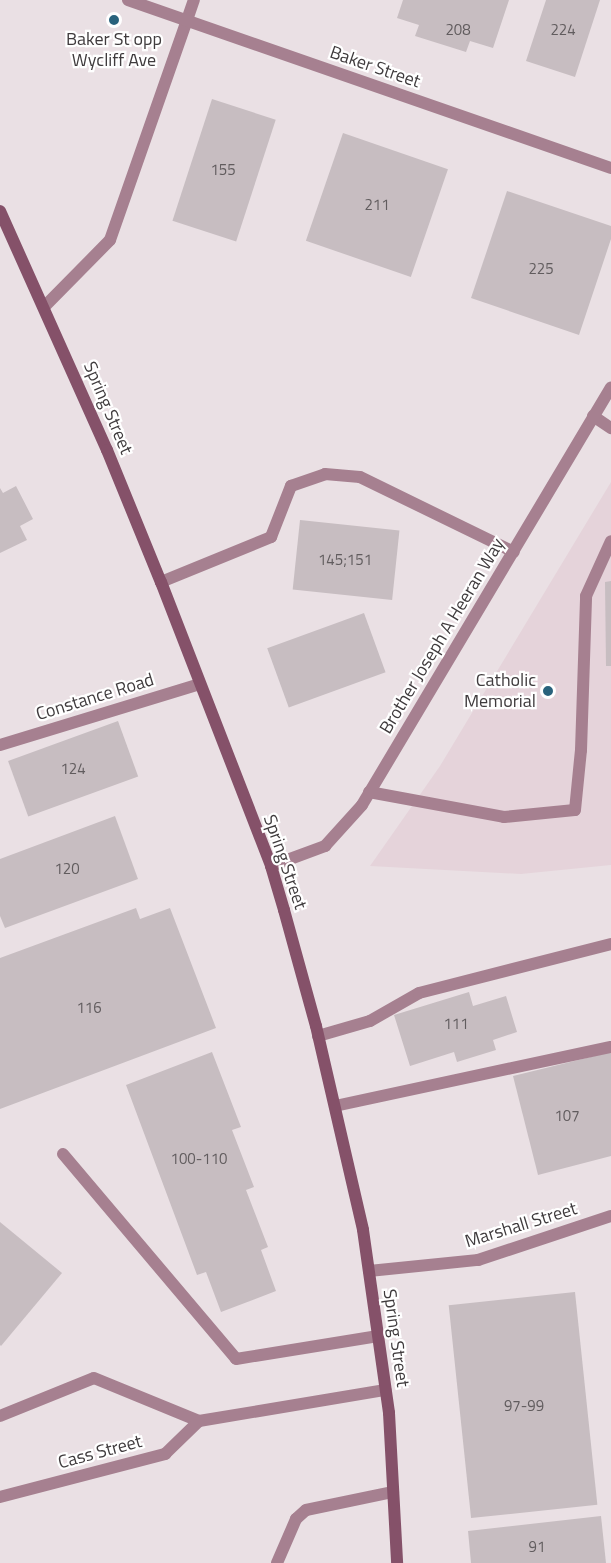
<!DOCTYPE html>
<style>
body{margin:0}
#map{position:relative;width:611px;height:1563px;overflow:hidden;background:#eae0e4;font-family:"Titillium Web",sans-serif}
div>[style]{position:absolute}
.built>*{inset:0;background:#e5d3da}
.building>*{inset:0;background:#c7bdc1;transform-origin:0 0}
.service>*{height:12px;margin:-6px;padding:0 6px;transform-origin:6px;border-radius:6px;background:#a68090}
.minor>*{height:12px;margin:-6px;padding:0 6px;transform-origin:6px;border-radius:6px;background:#a68090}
.tertiary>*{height:12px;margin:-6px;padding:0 6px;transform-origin:6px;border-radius:6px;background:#a68090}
.secondary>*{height:12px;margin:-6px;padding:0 6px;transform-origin:6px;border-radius:6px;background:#855169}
.dots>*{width:16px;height:16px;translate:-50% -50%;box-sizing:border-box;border:3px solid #fff;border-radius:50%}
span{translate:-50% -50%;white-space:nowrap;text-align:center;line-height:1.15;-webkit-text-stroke:4.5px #fff;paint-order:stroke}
.number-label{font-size:15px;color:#615c5e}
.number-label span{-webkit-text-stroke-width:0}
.poi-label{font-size:18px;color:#3f3b3d}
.right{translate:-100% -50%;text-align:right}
.street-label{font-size:18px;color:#3f3b3d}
</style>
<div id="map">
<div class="built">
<i style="clip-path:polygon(611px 482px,611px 865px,521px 874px,370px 866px,440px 766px)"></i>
</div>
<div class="building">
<i style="clip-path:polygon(403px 0,509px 0,493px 48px,470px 41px,466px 52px,415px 36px,419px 25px,397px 18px)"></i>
<i style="clip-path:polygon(546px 0,600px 0,575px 77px,526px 61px)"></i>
<i style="left:212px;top:99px;width:67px;height:128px;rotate:18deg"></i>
<i style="left:343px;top:133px;width:111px;height:114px;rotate:19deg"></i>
<i style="clip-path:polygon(507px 191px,611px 226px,611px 239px,579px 335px,471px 298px)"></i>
<i style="clip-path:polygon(16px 486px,33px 519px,20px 526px,27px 540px,0 553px,0 488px,3px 493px)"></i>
<i style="left:300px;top:520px;width:100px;height:70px;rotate:6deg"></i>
<i style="clip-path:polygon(611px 581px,611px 666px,606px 666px,605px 582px)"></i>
<i style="left:364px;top:613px;width:63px;height:103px;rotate:70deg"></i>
<i style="left:118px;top:721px;width:59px;height:117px;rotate:70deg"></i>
<i style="clip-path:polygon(115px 816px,138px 879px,5px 928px,0 916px,0 859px)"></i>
<i style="clip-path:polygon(136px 908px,140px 919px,170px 908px,216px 1028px,0 1109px,0 958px)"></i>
<i style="clip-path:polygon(469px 992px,473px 1006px,506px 996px,517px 1032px,493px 1040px,496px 1050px,457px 1062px,454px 1052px,410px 1066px,394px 1015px)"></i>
<i style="clip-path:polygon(212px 1052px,241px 1127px,232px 1130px,254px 1187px,246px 1190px,268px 1247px,261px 1250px,276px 1291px,221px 1312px,206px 1272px,197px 1275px,126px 1085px)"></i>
<i style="clip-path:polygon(611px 1052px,611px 1156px,538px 1175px,513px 1076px)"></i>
<i style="clip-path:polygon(0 1222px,62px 1273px,1px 1346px,0 1345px)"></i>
<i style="left:575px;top:1292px;width:214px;height:127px;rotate:84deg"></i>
<i style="clip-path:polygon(601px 1516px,606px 1563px,471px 1563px,468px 1531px)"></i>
</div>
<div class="service">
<i style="left:44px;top:307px;width:94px;rotate:-45.4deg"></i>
<i style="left:110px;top:240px;width:233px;rotate:-70.7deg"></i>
<i style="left:593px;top:416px;width:22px;rotate:34deg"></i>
<i style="left:161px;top:582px;width:119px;rotate:-22.2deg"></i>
<i style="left:271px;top:537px;width:55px;rotate:-68.6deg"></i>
<i style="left:291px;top:486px;width:36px;rotate:-19deg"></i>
<i style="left:325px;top:474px;width:35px;rotate:5deg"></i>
<i style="left:360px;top:477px;width:171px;rotate:26deg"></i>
<i style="left:369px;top:792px;width:137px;rotate:10.5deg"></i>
<i style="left:504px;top:817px;width:71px;rotate:-5.6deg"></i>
<i style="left:575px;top:810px;width:60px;rotate:-84.3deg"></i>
<i style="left:581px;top:750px;width:154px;rotate:-88.1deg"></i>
<i style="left:586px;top:596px;width:60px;rotate:-65.6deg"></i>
<i style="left:318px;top:1036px;width:54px;rotate:-16.1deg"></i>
<i style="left:370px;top:1021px;width:56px;rotate:-29.7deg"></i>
<i style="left:419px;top:993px;width:198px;rotate:-14.3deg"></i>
<i style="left:335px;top:1106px;width:282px;rotate:-12.1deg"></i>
<i style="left:63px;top:1154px;width:268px;rotate:49.8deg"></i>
<i style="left:236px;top:1359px;width:144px;rotate:-9.2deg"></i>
<i style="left:0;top:1416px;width:101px;rotate:-22deg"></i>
<i style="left:94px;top:1378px;width:113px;rotate:22.3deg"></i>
<i style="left:199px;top:1421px;width:189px;rotate:-9.5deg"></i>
<i style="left:0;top:1497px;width:171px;rotate:-14.6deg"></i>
<i style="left:165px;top:1454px;width:47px;rotate:-44.1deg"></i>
<i style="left:277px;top:1563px;width:48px;rotate:-66.6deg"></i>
<i style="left:296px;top:1519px;width:13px;rotate:-42deg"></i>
<i style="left:306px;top:1510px;width:89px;rotate:-11.7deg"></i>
</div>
<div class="minor">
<i style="left:187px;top:20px;width:21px;rotate:-71deg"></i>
<i style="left:0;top:745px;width:209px;rotate:-17deg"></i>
<i style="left:271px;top:866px;width:58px;rotate:-20.3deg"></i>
<i style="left:325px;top:846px;width:55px;rotate:-47.9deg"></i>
<i style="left:362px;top:805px;width:486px;rotate:-59.2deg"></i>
<i style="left:369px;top:1271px;width:110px;rotate:-5.8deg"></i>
<i style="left:478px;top:1260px;width:140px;rotate:-18.3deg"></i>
</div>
<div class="tertiary">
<i style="left:128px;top:0;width:511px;rotate:19.18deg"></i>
</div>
<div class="secondary">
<i style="left:0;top:211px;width:262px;rotate:65.9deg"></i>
<i style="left:107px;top:450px;width:143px;rotate:67.8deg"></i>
<i style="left:161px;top:582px;width:305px;rotate:68.8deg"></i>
<i style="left:271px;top:866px;width:46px;rotate:73.5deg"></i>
<i style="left:284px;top:910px;width:120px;rotate:74.6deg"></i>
<i style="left:316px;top:1026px;width:209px;rotate:77deg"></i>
<i style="left:363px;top:1230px;width:185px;rotate:81.9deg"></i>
<i style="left:389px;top:1413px;width:150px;rotate:86.9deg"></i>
</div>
<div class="dots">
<i style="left:114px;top:20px;background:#29627c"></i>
<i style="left:548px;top:691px;background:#29627c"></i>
</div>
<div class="number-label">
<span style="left:458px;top:30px">208</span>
<span style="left:563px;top:30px">224</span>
<span style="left:223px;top:170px">155</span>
<span style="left:377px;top:205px">211</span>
<span style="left:541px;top:269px">225</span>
<span style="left:345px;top:560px">145;151</span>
<span style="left:73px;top:769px">124</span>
<span style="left:67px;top:869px">120</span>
<span style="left:89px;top:1008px">116</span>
<span style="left:456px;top:1024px">111</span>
<span style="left:567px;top:1116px">107</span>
<span style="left:199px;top:1159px">100-110</span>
<span style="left:524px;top:1406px">97-99</span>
<span style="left:537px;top:1547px">91</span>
</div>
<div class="poi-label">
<span style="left:114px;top:50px">Baker St opp<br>Wycliff Ave</span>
<span class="right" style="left:536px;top:691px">Catholic<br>Memorial</span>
</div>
<div class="street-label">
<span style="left:375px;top:67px;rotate:19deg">Baker Street</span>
<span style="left:108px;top:408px;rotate:67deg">Spring Street</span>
<span style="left:442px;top:636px;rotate:-59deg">Brother Joseph A Heeran Way</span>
<span style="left:95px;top:697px;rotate:-17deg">Constance Road</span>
<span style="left:285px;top:862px;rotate:71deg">Spring Street</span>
<span style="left:521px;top:1225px;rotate:-17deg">Marshall Street</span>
<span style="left:396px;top:1338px;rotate:82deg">Spring Street</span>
<span style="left:100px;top:1452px;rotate:-15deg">Cass Street</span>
</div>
</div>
